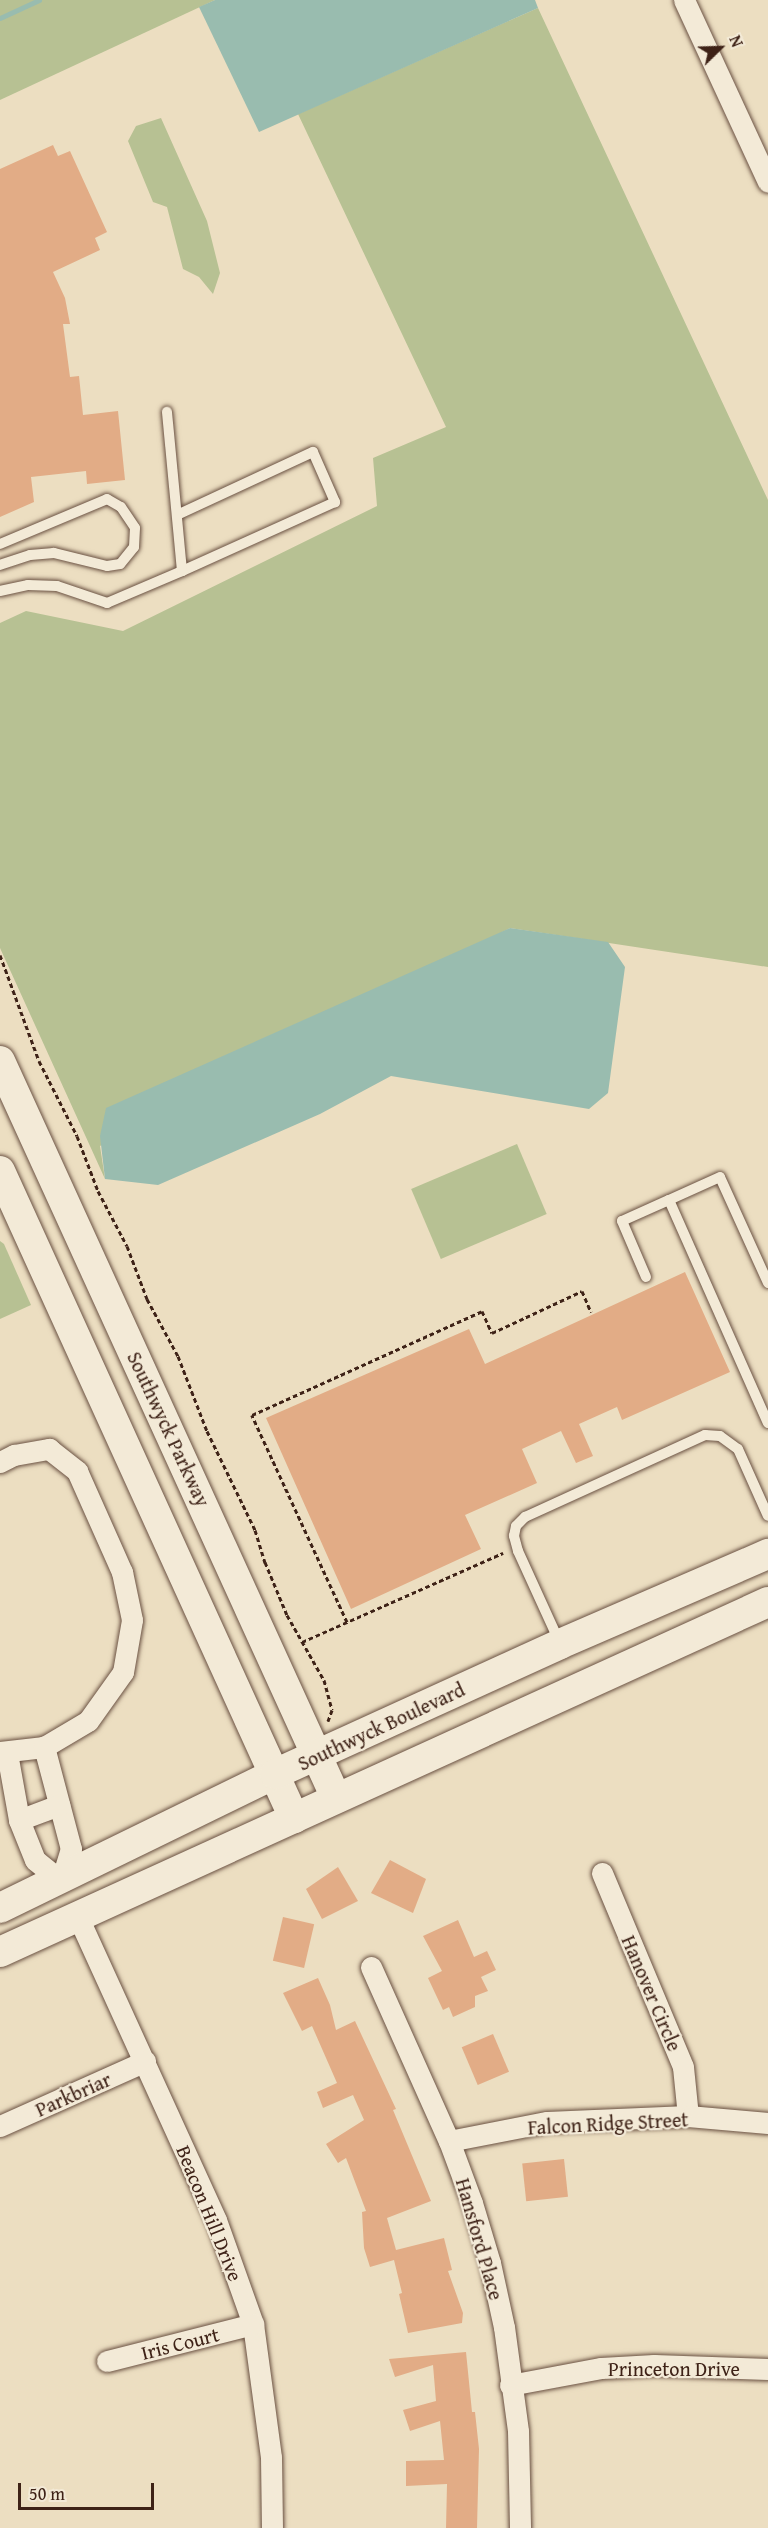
<!DOCTYPE html>
<style>
body{margin:0}
#map{position:relative;width:768px;height:2528px;overflow:hidden;background:#ecdec1;font-family:"Gentium Book Plus",serif}
div>[style]{position:absolute}
.green>*{inset:0;background:#b7c193;transform-origin:0 0}
.water>*{inset:0;background:#99bcaf}
.stream>*{height:5px;margin:-2.5px;padding:0 2.5px;transform-origin:2.5px;border-radius:2.5px;background:#99bcaf}
.building>*{inset:0;background:#e2ac86;transform-origin:0 0}
.path>*{height:3px;margin-top:-1.5px;transform-origin:0;background:repeating-linear-gradient(90deg,#3e2217 0 4.5px,transparent 0 7.5px)}
.roads{filter:drop-shadow(0 0 2px #6a5142) drop-shadow(0 0 2px #6a5142)}
.lane>*{height:10px;margin:-5px;padding:0 5px;transform-origin:5px;border-radius:5px;background:#f3ead7}
.street>*{height:21px;margin:-10.5px;padding:0 10.5px;transform-origin:10.5px;border-radius:10.5px;background:#f3ead7}
.secondary>*{height:30px;margin:-15px;padding:0 15px;transform-origin:15px;border-radius:15px;background:#f3ead7}
span{translate:-50% -50%;white-space:nowrap;text-align:center;line-height:1.15;-webkit-text-stroke:4.5px #f3ead7;paint-order:stroke}
.street-label{font-size:20px;color:#3e2217}
.north{position:absolute;left:690px;top:18px;width:60px;height:60px;-webkit-text-stroke:4px #f3ead7;paint-order:stroke;rotate:67deg;font-size:16px;font-weight:700;line-height:24px;text-align:center;color:#3e2217}
.north::after{content:'';display:block;margin:auto;width:21px;height:27px;background:#3e2217;clip-path:polygon(50% 0,100% 100%,50% 72%,0 100%)}
.scale{position:absolute;left:18px;top:2483px;width:136px;height:27px;box-sizing:border-box;border:3px solid #3e2217;border-top:0;padding-left:8px;font-size:18px;line-height:21px;white-space:nowrap;color:#3e2217;-webkit-text-stroke:4px #f3ead7;paint-order:stroke}
</style>
<div id="map">
<div class="green">
<i style="clip-path:polygon(0 0,215px 0,0 100px)"></i>
<i style="clip-path:polygon(538px 8px,768px 500px,768px 967px,510px 928px,100px 1146px,105px 1179px,0 948px,0 623px,26px 611px,123px 631px,377px 506px,373px 458px,446px 427px,298px 114px)"></i>
<i style="clip-path:polygon(161px 118px,207px 221px,220px 273px,213px 294px,199px 277px,183px 269px,167px 207px,153px 202px,128px 141px,136px 126px)"></i>
<i style="left:517px;top:1144px;width:76px;height:115px;rotate:67deg"></i>
<i style="clip-path:polygon(0 1241px,4px 1244px,31px 1305px,0 1319px)"></i>
</div>
<div class="water">
<i style="clip-path:polygon(215px 0,535px 0,538px 8px,259px 132px,199px 7px)"></i>
<i style="clip-path:polygon(510px 928px,608px 942px,625px 967px,608px 1093px,589px 1109px,391px 1076px,320px 1114px,158px 1185px,105px 1179px,100px 1136px,106px 1108px)"></i>
</div>
<div class="stream">
<i style="left:0;top:18px;width:43px;rotate:-24.8deg"></i>
</div>
<div class="building">
<i style="clip-path:polygon(53px 145px,58px 156px,70px 151px,107px 232px,95px 238px,100px 250px,53px 272px,65px 298px,70px 324px,63px 324px,70px 377px,79px 376px,83px 415px,118px 411px,125px 480px,87px 484px,86px 471px,31px 477px,34px 502px,0 517px,0 169px)"></i>
<i style="clip-path:polygon(685px 1272px,730px 1372px,622px 1420px,617px 1407px,579px 1424px,593px 1456px,576px 1463px,561px 1431px,522px 1449px,537px 1483px,465px 1515px,481px 1549px,351px 1609px,266px 1418px,469px 1329px,485px 1364px)"></i>
<i style="clip-path:polygon(390px 1860px,426px 1879px,413px 1913px,371px 1893px)"></i>
<i style="clip-path:polygon(338px 1867px,358px 1901px,322px 1919px,306px 1889px)"></i>
<i style="left:283px;top:1917px;width:32px;height:45px;rotate:13deg"></i>
<i style="clip-path:polygon(458px 1920px,474px 1957px,487px 1951px,496px 1970px,481px 1977px,488px 1991px,475px 1996px,475px 2007px,453px 2017px,449px 2007px,443px 2010px,428px 1978px,442px 1971px,423px 1936px)"></i>
<i style="clip-path:polygon(318px 1978px,330px 2005px,336px 2030px,355px 2021px,396px 2109px,393px 2110px,431px 2201px,387px 2218px,396px 2250px,444px 2238px,452px 2270px,448px 2271px,463px 2313px,462px 2323px,408px 2333px,399px 2294px,402px 2293px,394px 2260px,370px 2267px,364px 2248px,362px 2212px,366px 2211px,346px 2158px,338px 2163px,326px 2144px,364px 2120px,353px 2095px,323px 2108px,317px 2092px,337px 2083px,312px 2026px,302px 2031px,283px 1993px)"></i>
<i style="left:493px;top:2034px;width:41px;height:34px;rotate:67deg"></i>
<i style="left:564px;top:2159px;width:38px;height:42px;rotate:84deg"></i>
<i style="clip-path:polygon(466px 2352px,472px 2412px,475px 2412px,479px 2449px,477px 2528px,446px 2528px,447px 2484px,406px 2486px,406px 2461px,444px 2460px,440px 2421px,410px 2431px,403px 2410px,436px 2401px,433px 2365px,395px 2377px,389px 2359px)"></i>
</div>
<div class="path">
<i style="left:0;top:955px;width:113px;rotate:69.8deg"></i>
<i style="left:39px;top:1061px;width:84px;rotate:63.1deg"></i>
<i style="left:77px;top:1136px;width:59px;rotate:69.1deg"></i>
<i style="left:98px;top:1191px;width:62px;rotate:62.2deg"></i>
<i style="left:127px;top:1246px;width:57px;rotate:69.3deg"></i>
<i style="left:147px;top:1299px;width:65px;rotate:61.5deg"></i>
<i style="left:178px;top:1356px;width:80px;rotate:68.9deg"></i>
<i style="left:207px;top:1431px;width:110px;rotate:64.1deg"></i>
<i style="left:255px;top:1530px;width:34px;rotate:73deg"></i>
<i style="left:265px;top:1562px;width:57px;rotate:67.5deg"></i>
<i style="left:287px;top:1615px;width:75px;rotate:60.4deg"></i>
<i style="left:324px;top:1680px;width:31px;rotate:75deg"></i>
<i style="left:332px;top:1710px;width:12px;rotate:110deg"></i>
<i style="left:347px;top:1622px;width:228px;rotate:-114.7deg"></i>
<i style="left:252px;top:1415px;width:252px;rotate:-24.3deg"></i>
<i style="left:482px;top:1311px;width:24px;rotate:66deg"></i>
<i style="left:492px;top:1333px;width:99px;rotate:-25deg"></i>
<i style="left:582px;top:1291px;width:23px;rotate:67deg"></i>
<i style="left:302px;top:1642px;width:220px;rotate:-23.9deg"></i>
</div>
<div class="roads">
<div class="lane">
<i style="left:177px;top:515px;width:150px;rotate:-24.9deg"></i>
<i style="left:313px;top:452px;width:55px;rotate:66.3deg"></i>
<i style="left:335px;top:502px;width:168px;rotate:155.7deg"></i>
<i style="left:0;top:544px;width:116px;rotate:-22.8deg"></i>
<i style="left:107px;top:499px;width:16px;rotate:30deg"></i>
<i style="left:121px;top:507px;width:25px;rotate:56deg"></i>
<i style="left:135px;top:528px;width:19px;rotate:93deg"></i>
<i style="left:134px;top:547px;width:22px;rotate:129deg"></i>
<i style="left:120px;top:564px;width:13px;rotate:171deg"></i>
<i style="left:107px;top:566px;width:55px;rotate:-166.2deg"></i>
<i style="left:54px;top:553px;width:24px;rotate:175deg"></i>
<i style="left:30px;top:555px;width:32px;rotate:162deg"></i>
<i style="left:0;top:591px;width:29px;rotate:-12deg"></i>
<i style="left:28px;top:585px;width:29px;rotate:2deg"></i>
<i style="left:57px;top:586px;width:53px;rotate:18.8deg"></i>
<i style="left:107px;top:603px;width:82px;rotate:-23.1deg"></i>
<i style="left:182px;top:571px;width:160px;rotate:-95.4deg"></i>
<i style="left:646px;top:1277px;width:61px;rotate:-113.2deg"></i>
<i style="left:622px;top:1221px;width:51px;rotate:-24.1deg"></i>
<i style="left:768px;top:1283px;width:116px;rotate:-114.4deg"></i>
<i style="left:720px;top:1177px;width:56px;rotate:155.7deg"></i>
<i style="left:669px;top:1200px;width:244px;rotate:66.1deg"></i>
<i style="left:559px;top:1641px;width:99px;rotate:-114.5deg"></i>
<i style="left:518px;top:1551px;width:16px;rotate:-105deg"></i>
<i style="left:514px;top:1536px;width:10px;rotate:-79deg"></i>
<i style="left:516px;top:1526px;width:13px;rotate:-45deg"></i>
<i style="left:525px;top:1517px;width:198px;rotate:-24.5deg"></i>
<i style="left:705px;top:1435px;width:15px;rotate:4deg"></i>
<i style="left:720px;top:1436px;width:22px;rotate:36deg"></i>
<i style="left:738px;top:1449px;width:73px;rotate:65.9deg"></i>
</div>
<div class="street">
<i style="left:684px;top:0;width:200px;rotate:65.2deg"></i>
<i style="left:0;top:1462px;width:16px;rotate:-27deg"></i>
<i style="left:14px;top:1455px;width:36px;rotate:-10deg"></i>
<i style="left:49px;top:1449px;width:36px;rotate:38deg"></i>
<i style="left:77px;top:1471px;width:111px;rotate:66deg"></i>
<i style="left:122px;top:1572px;width:49px;rotate:78.2deg"></i>
<i style="left:132px;top:1620px;width:53px;rotate:99.8deg"></i>
<i style="left:123px;top:1672px;width:60px;rotate:125.5deg"></i>
<i style="left:88px;top:1721px;width:51px;rotate:149.4deg"></i>
<i style="left:44px;top:1747px;width:44px;rotate:173.5deg"></i>
<i style="left:7px;top:1753px;width:68px;rotate:79.8deg"></i>
<i style="left:19px;top:1820px;width:43px;rotate:68.2deg"></i>
<i style="left:35px;top:1860px;width:33px;rotate:39deg"></i>
<i style="left:61px;top:1881px;width:34px;rotate:-73deg"></i>
<i style="left:71px;top:1849px;width:106px;rotate:-104.8deg"></i>
<i style="left:19px;top:1820px;width:43px;rotate:-20.6deg"></i>
<i style="left:602px;top:1873px;width:210px;rotate:67.3deg"></i>
<i style="left:683px;top:2067px;width:49px;rotate:84.2deg"></i>
<i style="left:78px;top:1917px;width:333px;rotate:65.5deg"></i>
<i style="left:216px;top:2220px;width:110px;rotate:70.4deg"></i>
<i style="left:253px;top:2324px;width:134px;rotate:82.3deg"></i>
<i style="left:271px;top:2457px;width:71px;rotate:89.2deg"></i>
<i style="left:371px;top:1967px;width:191px;rotate:65.9deg"></i>
<i style="left:449px;top:2141px;width:66px;rotate:69.6deg"></i>
<i style="left:472px;top:2203px;width:63px;rotate:73.3deg"></i>
<i style="left:490px;top:2263px;width:66px;rotate:77.7deg"></i>
<i style="left:504px;top:2327px;width:105px;rotate:82.3deg"></i>
<i style="left:518px;top:2431px;width:97px;rotate:88.8deg"></i>
<i style="left:0;top:2126px;width:159px;rotate:-24.1deg"></i>
<i style="left:449px;top:2141px;width:100px;rotate:-11deg"></i>
<i style="left:547px;top:2122px;width:141px;rotate:-2.4deg"></i>
<i style="left:688px;top:2116px;width:80px;rotate:5deg"></i>
<i style="left:107px;top:2361px;width:151px;rotate:-14.2deg"></i>
<i style="left:510px;top:2385px;width:93px;rotate:-10.6deg"></i>
<i style="left:601px;top:2368px;width:53px;rotate:-3.2deg"></i>
<i style="left:654px;top:2365px;width:114px;rotate:2deg"></i>
</div>
<div class="secondary">
<i style="left:0;top:1061px;width:810px;rotate:65.49deg"></i>
<i style="left:0;top:1171px;width:711px;rotate:65.56deg"></i>
<i style="left:0;top:1908px;width:306px;rotate:-26deg"></i>
<i style="left:275px;top:1774px;width:313px;rotate:-24.5deg"></i>
<i style="left:560px;top:1644px;width:227px;rotate:-23.4deg"></i>
<i style="left:0;top:1952px;width:844px;rotate:-24.5deg"></i>
</div>
</div>
<div class="street-label">
<span style="left:169px;top:1429px;rotate:65deg">Southwyck Parkway</span>
<span style="left:381px;top:1726px;rotate:-25deg">Southwyck Boulevard</span>
<span style="left:652px;top:1993px;rotate:67deg">Hanover Circle</span>
<span style="left:73px;top:2094px;rotate:-24deg">Parkbriar</span>
<span style="left:608px;top:2123px;rotate:-3deg">Falcon Ridge Street</span>
<span style="left:210px;top:2213px;rotate:68deg">Beacon Hill Drive</span>
<span style="left:480px;top:2239px;rotate:74deg">Hansford Place</span>
<span style="left:180px;top:2343px;rotate:-14deg">Iris Court</span>
<span style="left:674px;top:2368px">Princeton Drive</span>
</div>
<div class="north">N</div>
<div class="scale">50 m</div>
</div>
